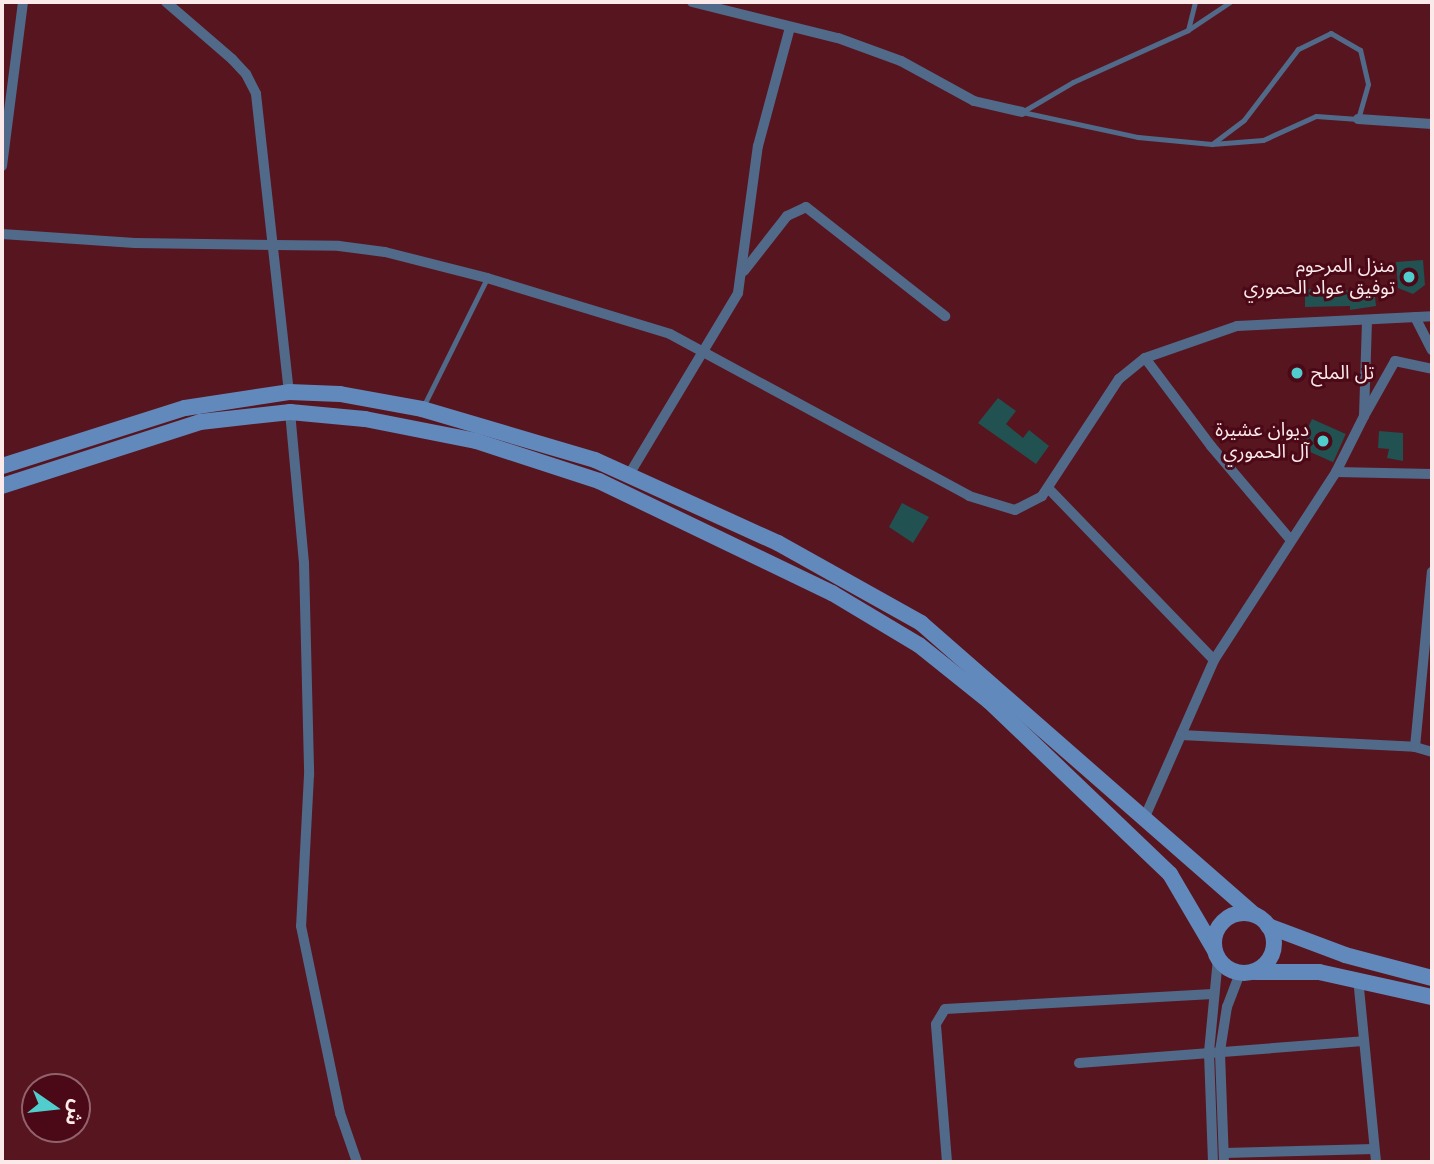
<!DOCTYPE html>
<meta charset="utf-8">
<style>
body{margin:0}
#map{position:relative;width:1434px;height:1164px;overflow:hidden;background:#571520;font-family:Helvetica,"Noto Sans Arabic",sans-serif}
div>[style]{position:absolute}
.building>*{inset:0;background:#215150;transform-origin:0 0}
.service>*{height:5px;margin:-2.5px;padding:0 2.5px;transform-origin:2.5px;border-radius:2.5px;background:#516a89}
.minor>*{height:10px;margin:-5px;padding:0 5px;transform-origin:5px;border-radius:5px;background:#516a89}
.secondary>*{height:16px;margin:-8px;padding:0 8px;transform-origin:8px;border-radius:8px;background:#6289bb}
.secondary>.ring{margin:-8px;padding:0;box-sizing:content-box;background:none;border:16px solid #6289bb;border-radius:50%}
.dots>*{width:19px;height:19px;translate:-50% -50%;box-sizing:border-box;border:4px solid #4b0816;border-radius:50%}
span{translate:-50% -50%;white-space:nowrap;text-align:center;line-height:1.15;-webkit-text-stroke:6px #4b0816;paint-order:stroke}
.poi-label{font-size:19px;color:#fceaeb}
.right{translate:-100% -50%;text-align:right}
.left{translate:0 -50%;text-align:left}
.frame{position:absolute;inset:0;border:4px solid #fceaeb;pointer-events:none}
.north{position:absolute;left:21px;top:1073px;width:70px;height:70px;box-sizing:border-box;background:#4b0816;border:2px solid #92626b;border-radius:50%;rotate:104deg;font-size:19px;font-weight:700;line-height:28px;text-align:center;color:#fceaeb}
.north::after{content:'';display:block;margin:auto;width:24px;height:32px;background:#52cdcd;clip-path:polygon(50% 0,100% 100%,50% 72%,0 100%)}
</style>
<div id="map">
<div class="building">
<i style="clip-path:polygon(1423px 260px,1425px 285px,1413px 294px,1398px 288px,1396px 262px)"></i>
<i style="clip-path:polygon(1331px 286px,1331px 292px,1374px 287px,1376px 306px,1350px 310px,1350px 306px,1305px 307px,1305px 290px)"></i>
<i style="clip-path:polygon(998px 398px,1016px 411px,1006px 424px,1023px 438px,1029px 430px,1049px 446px,1036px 464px,978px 423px)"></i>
<i style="left:1312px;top:419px;width:37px;height:31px;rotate:24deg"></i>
<i style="clip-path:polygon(1379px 431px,1403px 433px,1403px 461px,1387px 458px,1389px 449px,1378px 448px)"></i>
<i style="clip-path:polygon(902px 503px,929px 517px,913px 543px,889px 527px)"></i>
</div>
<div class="service">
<i style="left:1188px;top:30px;width:29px;rotate:-76deg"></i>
<i style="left:1022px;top:112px;width:119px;rotate:12.2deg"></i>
<i style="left:1138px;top:137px;width:74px;rotate:5.4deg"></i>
<i style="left:1212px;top:144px;width:51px;rotate:-4.5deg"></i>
<i style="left:1263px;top:140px;width:58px;rotate:-24.4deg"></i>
<i style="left:1316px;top:116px;width:42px;rotate:4.1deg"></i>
<i style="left:1358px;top:119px;width:36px;rotate:-74deg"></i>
<i style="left:1368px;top:84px;width:35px;rotate:-103deg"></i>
<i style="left:1360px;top:50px;width:34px;rotate:-150deg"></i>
<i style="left:1331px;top:33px;width:37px;rotate:154deg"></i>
<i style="left:1298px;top:49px;width:89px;rotate:127.3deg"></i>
<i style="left:1244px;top:120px;width:40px;rotate:143deg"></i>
<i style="left:1022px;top:112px;width:59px;rotate:-30.5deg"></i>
<i style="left:1073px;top:82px;width:126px;rotate:-24.3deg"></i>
<i style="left:1188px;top:30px;width:50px;rotate:-33.7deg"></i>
<i style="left:423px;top:407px;width:144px;rotate:-63.6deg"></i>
</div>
<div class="minor">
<i style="left:166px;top:2px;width:87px;rotate:40.8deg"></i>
<i style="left:232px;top:59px;width:21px;rotate:47deg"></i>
<i style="left:246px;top:74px;width:22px;rotate:63deg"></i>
<i style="left:256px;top:94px;width:300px;rotate:83.7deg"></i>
<i style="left:692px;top:2px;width:150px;rotate:13.9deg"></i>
<i style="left:838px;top:38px;width:67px;rotate:20.1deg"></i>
<i style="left:901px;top:61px;width:83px;rotate:28.7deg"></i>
<i style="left:974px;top:101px;width:49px;rotate:12.9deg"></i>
<i style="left:1358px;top:119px;width:74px;rotate:3.9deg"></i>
<i style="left:2px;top:166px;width:165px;rotate:-82.7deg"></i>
<i style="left:2px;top:234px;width:133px;rotate:3.9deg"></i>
<i style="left:135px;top:243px;width:204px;rotate:0.8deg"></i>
<i style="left:339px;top:246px;width:46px;rotate:7.4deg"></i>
<i style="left:385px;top:252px;width:105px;rotate:14.3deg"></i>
<i style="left:487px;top:278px;width:191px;rotate:17deg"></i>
<i style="left:670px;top:334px;width:340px;rotate:28.4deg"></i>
<i style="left:969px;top:496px;width:48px;rotate:16.9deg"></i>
<i style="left:1015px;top:510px;width:30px;rotate:-27deg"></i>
<i style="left:1042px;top:496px;width:140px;rotate:-56.7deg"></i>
<i style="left:1119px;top:379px;width:33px;rotate:-39deg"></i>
<i style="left:1145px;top:358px;width:97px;rotate:-19.2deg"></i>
<i style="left:1237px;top:326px;width:195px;rotate:-2.9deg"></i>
<i style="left:744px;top:271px;width:70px;rotate:-52deg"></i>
<i style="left:787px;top:216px;width:21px;rotate:-25deg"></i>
<i style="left:806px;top:207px;width:177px;rotate:38.1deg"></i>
<i style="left:1415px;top:317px;width:37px;rotate:63deg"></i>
<i style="left:1145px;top:358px;width:110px;rotate:53.1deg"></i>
<i style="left:1211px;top:446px;width:121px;rotate:49.7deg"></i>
<i style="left:290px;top:412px;width:152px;rotate:84.7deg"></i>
<i style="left:304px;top:563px;width:212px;rotate:88.6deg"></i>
<i style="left:309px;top:775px;width:151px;rotate:93deg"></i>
<i style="left:301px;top:926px;width:191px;rotate:78.2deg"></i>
<i style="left:340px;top:1113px;width:52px;rotate:70.9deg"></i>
<i style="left:1364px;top:416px;width:63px;rotate:-60.6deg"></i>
<i style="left:1395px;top:361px;width:38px;rotate:12deg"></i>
<i style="left:1336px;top:472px;width:96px;rotate:1.2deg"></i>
<i style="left:630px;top:473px;width:210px;rotate:-59deg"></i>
<i style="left:738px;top:293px;width:148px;rotate:-82.3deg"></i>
<i style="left:758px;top:146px;width:123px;rotate:-74.9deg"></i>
<i style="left:1048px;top:488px;width:239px;rotate:46deg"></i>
<i style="left:1181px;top:735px;width:234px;rotate:2.9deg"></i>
<i style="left:1415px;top:747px;width:18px;rotate:16deg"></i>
<i style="left:1415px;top:747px;width:176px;rotate:-84.5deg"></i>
<i style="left:1144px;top:819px;width:174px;rotate:-66.2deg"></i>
<i style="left:1214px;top:660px;width:224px;rotate:-57deg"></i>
<i style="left:1336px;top:472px;width:63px;rotate:-63.4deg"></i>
<i style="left:1364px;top:416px;width:95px;rotate:-88.2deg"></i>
<i style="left:1358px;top:978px;width:185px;rotate:84.4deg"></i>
<i style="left:1079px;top:1063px;width:285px;rotate:-4.4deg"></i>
<i style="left:1224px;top:1153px;width:150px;rotate:-1.5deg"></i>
<i style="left:947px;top:1162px;width:138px;rotate:-94.6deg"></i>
<i style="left:936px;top:1024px;width:17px;rotate:-59deg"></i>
<i style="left:945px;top:1009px;width:268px;rotate:-3.2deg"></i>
<i style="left:1213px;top:1162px;width:110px;rotate:-92.1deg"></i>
<i style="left:1209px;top:1052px;width:94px;rotate:-84.5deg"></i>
<i style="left:1224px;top:1162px;width:111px;rotate:-92.1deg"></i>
<i style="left:1220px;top:1051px;width:45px;rotate:-81deg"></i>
<i style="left:1227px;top:1007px;width:36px;rotate:-69deg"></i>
</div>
<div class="secondary">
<i style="left:2px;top:466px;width:192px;rotate:-17.6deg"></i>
<i style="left:185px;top:408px;width:105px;rotate:-8.7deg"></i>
<i style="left:289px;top:392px;width:51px;rotate:2.2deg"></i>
<i style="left:340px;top:394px;width:83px;rotate:10.4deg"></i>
<i style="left:422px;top:409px;width:180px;rotate:16.4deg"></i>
<i style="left:595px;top:460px;width:201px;rotate:24.4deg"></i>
<i style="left:778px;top:543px;width:164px;rotate:29.2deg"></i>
<i style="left:921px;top:623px;width:443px;rotate:41.2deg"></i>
<i style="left:2px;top:486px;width:208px;rotate:-17.9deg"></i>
<i style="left:200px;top:422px;width:91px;rotate:-6.3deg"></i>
<i style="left:290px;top:412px;width:75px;rotate:5.3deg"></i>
<i style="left:365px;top:419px;width:113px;rotate:11.2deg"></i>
<i style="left:476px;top:441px;width:129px;rotate:18deg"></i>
<i style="left:599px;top:481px;width:259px;rotate:25.7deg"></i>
<i style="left:832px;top:593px;width:101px;rotate:30.9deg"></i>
<i style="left:919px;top:645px;width:90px;rotate:38.7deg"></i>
<i style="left:989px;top:701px;width:250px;rotate:43.7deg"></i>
<i style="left:1170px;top:874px;width:87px;rotate:59.6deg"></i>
<i class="ring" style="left:1214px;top:913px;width:44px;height:44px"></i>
<i style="left:1268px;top:926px;width:82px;rotate:20.6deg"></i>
<i style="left:1345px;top:955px;width:90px;rotate:14.8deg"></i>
<i style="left:1255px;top:972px;width:64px"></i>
<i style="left:1319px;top:972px;width:116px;rotate:12.5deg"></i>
</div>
<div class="dots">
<i style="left:1409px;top:277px;background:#52cdcd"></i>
<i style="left:1297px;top:373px;background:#52cdcd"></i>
<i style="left:1323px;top:441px;background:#52cdcd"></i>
</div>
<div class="poi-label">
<span class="right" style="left:1395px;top:277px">منزل المرحوم<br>توفيق عواد الحموري</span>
<span class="left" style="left:1311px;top:373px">تل الملح</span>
<span class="right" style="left:1309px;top:441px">ديوان عشيرة<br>آل الحموري</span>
</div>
<div class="frame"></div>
<div class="north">ش</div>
</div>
